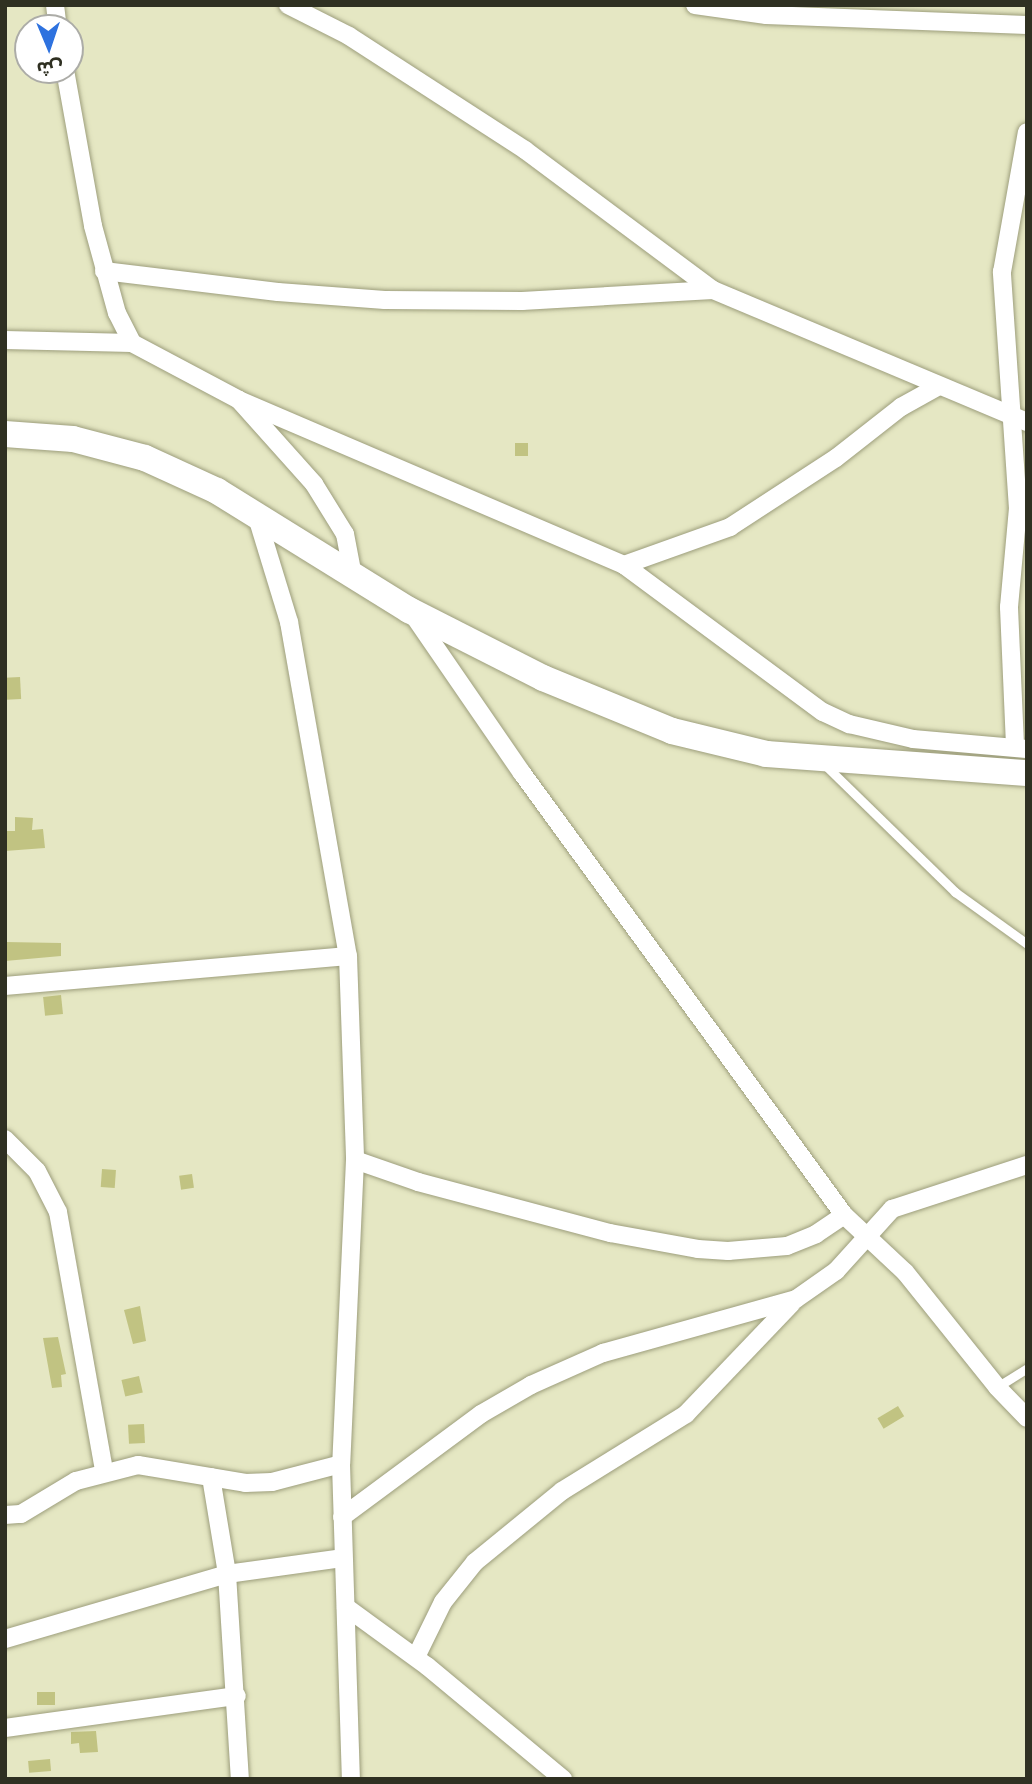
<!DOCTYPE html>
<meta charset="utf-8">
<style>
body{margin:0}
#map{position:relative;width:1032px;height:1784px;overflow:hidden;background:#e5e7c3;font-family:"Roboto Serif","Noto Sans Arabic",serif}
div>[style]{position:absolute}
.building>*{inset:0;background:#c1c382;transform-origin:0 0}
.roads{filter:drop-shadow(0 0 2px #9d9e7c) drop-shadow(0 0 2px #9d9e7c)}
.service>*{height:9px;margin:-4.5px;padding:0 4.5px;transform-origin:4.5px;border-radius:4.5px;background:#fff}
.minor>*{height:18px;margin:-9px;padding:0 9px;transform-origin:9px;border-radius:9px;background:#fff}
.primary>*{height:26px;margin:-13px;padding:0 13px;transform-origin:13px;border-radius:13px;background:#fff}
span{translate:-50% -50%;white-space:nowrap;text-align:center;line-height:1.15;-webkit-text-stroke:6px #fff;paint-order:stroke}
.frame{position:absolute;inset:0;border:7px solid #2f3022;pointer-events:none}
.north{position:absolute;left:14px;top:14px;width:70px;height:70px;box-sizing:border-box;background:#fff;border:2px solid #acaca7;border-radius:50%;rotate:178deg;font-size:19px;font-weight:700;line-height:28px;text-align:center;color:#2f3022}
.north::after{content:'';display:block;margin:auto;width:24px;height:32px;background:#2e72df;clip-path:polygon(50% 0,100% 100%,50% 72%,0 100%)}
</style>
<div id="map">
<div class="building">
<i style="left:515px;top:443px;width:13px;height:13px"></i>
<i style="left:20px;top:677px;width:22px;height:15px;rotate:87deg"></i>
<i style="clip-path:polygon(15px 817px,33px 818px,32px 830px,43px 829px,45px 848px,5px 851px,5px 831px,15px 831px)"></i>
<i style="clip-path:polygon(5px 942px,61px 943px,61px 956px,5px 961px)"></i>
<i style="left:61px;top:995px;width:19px;height:18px;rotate:84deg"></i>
<i style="left:102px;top:1169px;width:14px;height:18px;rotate:4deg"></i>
<i style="left:192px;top:1174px;width:14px;height:13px;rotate:82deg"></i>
<i style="clip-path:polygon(140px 1306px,146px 1341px,133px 1344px,124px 1310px)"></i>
<i style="clip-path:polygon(58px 1337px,66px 1374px,61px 1375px,62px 1387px,52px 1388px,43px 1338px)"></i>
<i style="left:139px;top:1376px;width:17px;height:18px;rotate:77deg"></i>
<i style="left:898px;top:1406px;width:12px;height:24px;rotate:59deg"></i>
<i style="left:144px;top:1424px;width:19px;height:16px;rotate:87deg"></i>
<i style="left:37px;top:1692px;width:18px;height:13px"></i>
<i style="clip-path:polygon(96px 1731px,98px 1752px,80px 1753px,79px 1743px,71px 1744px,71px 1732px)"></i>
<i style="left:50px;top:1759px;width:12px;height:22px;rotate:85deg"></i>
</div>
<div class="roads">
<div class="service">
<i style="left:825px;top:765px;width:182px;rotate:44.3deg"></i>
<i style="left:955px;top:892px;width:89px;rotate:35.8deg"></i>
<i style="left:997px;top:1387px;width:36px;rotate:-32deg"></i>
</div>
<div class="minor">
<i style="left:55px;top:5px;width:23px;rotate:83deg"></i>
<i style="left:288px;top:5px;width:68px;rotate:26.9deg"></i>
<i style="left:349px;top:36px;width:210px;rotate:32.9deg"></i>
<i style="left:525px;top:150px;width:234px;rotate:36.7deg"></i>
<i style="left:713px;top:290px;width:341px;rotate:22.8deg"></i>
<i style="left:695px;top:5px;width:72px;rotate:8deg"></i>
<i style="left:766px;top:15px;width:261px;rotate:2.2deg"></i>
<i style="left:65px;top:70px;width:158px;rotate:79.8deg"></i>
<i style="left:93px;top:226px;width:90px;rotate:74.6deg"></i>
<i style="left:117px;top:313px;width:34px;rotate:63deg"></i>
<i style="left:132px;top:343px;width:121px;rotate:28deg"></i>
<i style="left:239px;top:400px;width:113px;rotate:48.2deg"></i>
<i style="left:314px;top:484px;width:59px;rotate:58.2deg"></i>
<i style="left:345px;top:534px;width:43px;rotate:79.2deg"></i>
<i style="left:104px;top:271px;width:175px;rotate:6.9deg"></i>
<i style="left:278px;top:292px;width:107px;rotate:4.3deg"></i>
<i style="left:385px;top:300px;width:137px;rotate:0.4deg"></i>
<i style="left:522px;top:301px;width:191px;rotate:-3.3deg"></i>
<i style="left:5px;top:340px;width:127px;rotate:1.4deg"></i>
<i style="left:239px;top:400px;width:419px;rotate:23.2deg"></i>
<i style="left:624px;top:565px;width:247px;rotate:36.5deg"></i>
<i style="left:823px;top:712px;width:29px;rotate:25deg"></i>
<i style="left:849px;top:724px;width:66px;rotate:13.2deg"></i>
<i style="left:913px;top:739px;width:114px;rotate:5deg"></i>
<i style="left:256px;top:514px;width:113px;rotate:73deg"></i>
<i style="left:289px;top:622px;width:339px;rotate:80deg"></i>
<i style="left:348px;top:956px;width:204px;rotate:88deg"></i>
<i style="left:355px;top:1160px;width:304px;rotate:92.6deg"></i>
<i style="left:341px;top:1464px;width:315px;rotate:88.2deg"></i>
<i style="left:624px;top:565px;width:113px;rotate:-19.7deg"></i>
<i style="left:730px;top:527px;width:126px;rotate:-33.1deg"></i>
<i style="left:836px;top:458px;width:83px;rotate:-38.1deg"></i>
<i style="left:901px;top:407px;width:43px;rotate:-28.9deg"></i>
<i style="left:412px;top:613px;width:194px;rotate:55.5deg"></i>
<i style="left:522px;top:773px;width:547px;rotate:53.93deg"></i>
<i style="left:844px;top:1215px;width:83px;rotate:43.1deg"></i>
<i style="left:905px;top:1272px;width:147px;rotate:51.3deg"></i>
<i style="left:997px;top:1387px;width:43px;rotate:45.9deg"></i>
<i style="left:1015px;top:745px;width:138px;rotate:-92.5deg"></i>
<i style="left:1009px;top:607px;width:98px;rotate:-84.8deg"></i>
<i style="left:1018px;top:509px;width:238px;rotate:-93.9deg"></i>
<i style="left:1002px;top:272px;width:142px;rotate:-79.9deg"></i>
<i style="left:5px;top:986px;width:344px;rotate:-5deg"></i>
<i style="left:5px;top:1139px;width:45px;rotate:45deg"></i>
<i style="left:37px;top:1171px;width:46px;rotate:62.9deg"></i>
<i style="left:58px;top:1212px;width:263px;rotate:79.9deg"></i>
<i style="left:355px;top:1160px;width:67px;rotate:19.2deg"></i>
<i style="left:418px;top:1182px;width:199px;rotate:14.9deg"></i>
<i style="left:610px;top:1233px;width:89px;rotate:10.3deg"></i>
<i style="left:698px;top:1249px;width:30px;rotate:4deg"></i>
<i style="left:728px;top:1251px;width:59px;rotate:-4.8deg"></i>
<i style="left:787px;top:1246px;width:31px;rotate:-22deg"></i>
<i style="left:816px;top:1234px;width:34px;rotate:-34deg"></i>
<i style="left:211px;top:1477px;width:98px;rotate:80.6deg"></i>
<i style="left:227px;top:1574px;width:205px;rotate:86.4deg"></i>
<i style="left:5px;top:1515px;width:16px;rotate:-4deg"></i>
<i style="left:21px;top:1514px;width:64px;rotate:-31deg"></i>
<i style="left:76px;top:1481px;width:64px;rotate:-14.5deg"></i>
<i style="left:138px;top:1465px;width:109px;rotate:9.5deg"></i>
<i style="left:245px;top:1483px;width:27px;rotate:-2deg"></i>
<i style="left:272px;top:1482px;width:71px;rotate:-14.6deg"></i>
<i style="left:342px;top:1517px;width:173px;rotate:-36.5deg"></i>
<i style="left:481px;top:1414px;width:58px;rotate:-30.1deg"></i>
<i style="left:531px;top:1385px;width:79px;rotate:-24deg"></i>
<i style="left:603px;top:1353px;width:200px;rotate:-15.6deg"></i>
<i style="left:796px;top:1299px;width:49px;rotate:-35deg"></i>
<i style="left:836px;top:1271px;width:84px;rotate:-47.9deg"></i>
<i style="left:892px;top:1209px;width:142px;rotate:-18.1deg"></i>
<i style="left:346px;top:1607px;width:100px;rotate:36.1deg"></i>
<i style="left:427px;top:1666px;width:177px;rotate:39.7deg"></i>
<i style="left:5px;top:1639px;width:231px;rotate:-16.3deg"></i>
<i style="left:227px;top:1574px;width:116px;rotate:-7.9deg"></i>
<i style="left:416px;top:1657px;width:61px;rotate:-63.9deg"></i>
<i style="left:443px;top:1602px;width:51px;rotate:-51.3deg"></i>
<i style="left:475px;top:1562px;width:112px;rotate:-39.2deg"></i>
<i style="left:562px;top:1491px;width:146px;rotate:-31.8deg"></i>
<i style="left:686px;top:1414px;width:153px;rotate:-46.3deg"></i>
<i style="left:5px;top:1728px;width:234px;rotate:-7.9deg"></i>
</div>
<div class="primary">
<i style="left:5px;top:434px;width:68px;rotate:4.2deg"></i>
<i style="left:73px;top:439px;width:74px;rotate:14.8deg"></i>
<i style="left:145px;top:458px;width:79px;rotate:24.6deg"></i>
<i style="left:217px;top:491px;width:226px;rotate:31.8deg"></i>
<i style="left:409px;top:610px;width:150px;rotate:26.9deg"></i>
<i style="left:543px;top:678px;width:139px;rotate:22.3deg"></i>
<i style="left:672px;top:731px;width:97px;rotate:13.7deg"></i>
<i style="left:766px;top:754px;width:262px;rotate:4.2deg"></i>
</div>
</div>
<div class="frame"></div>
<div class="north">ش</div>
</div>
